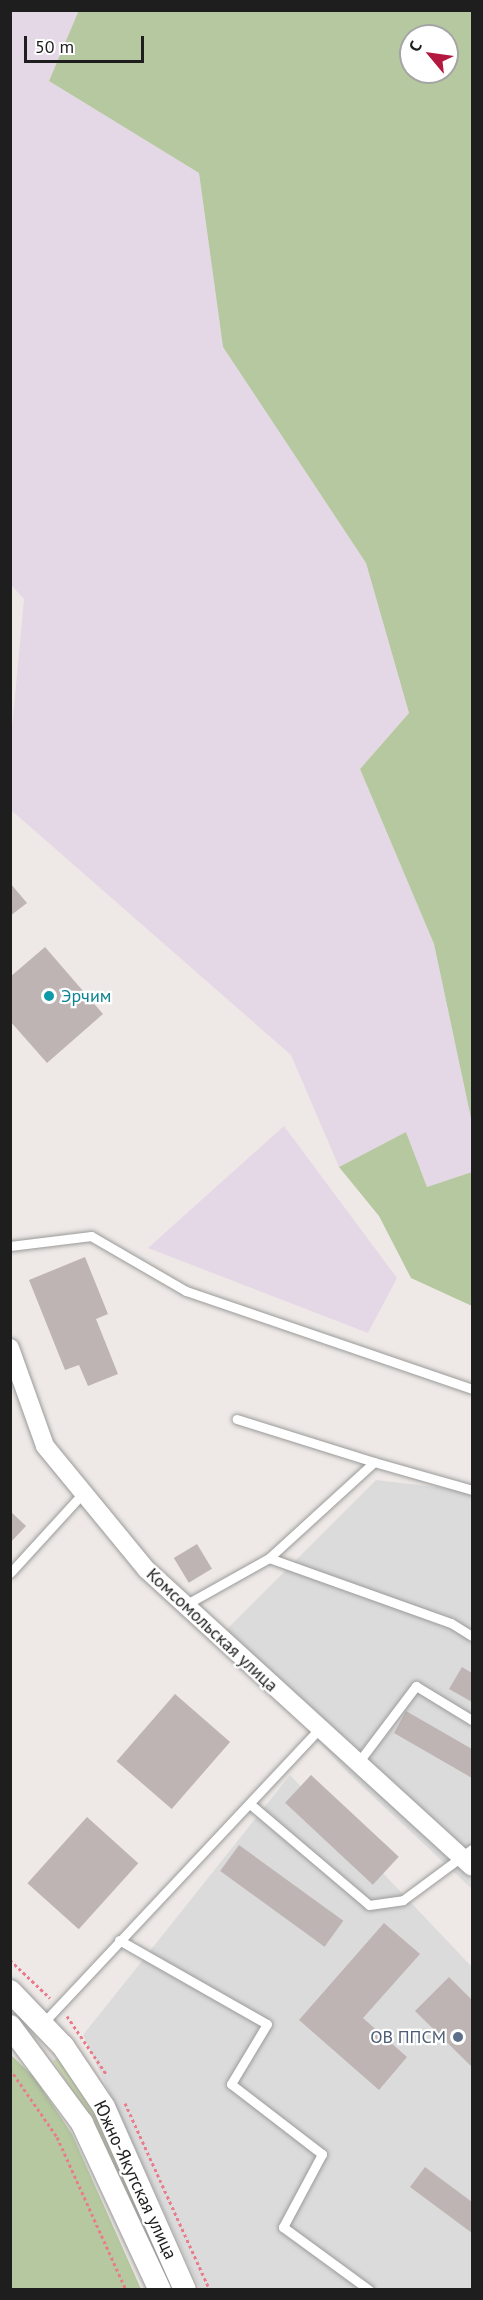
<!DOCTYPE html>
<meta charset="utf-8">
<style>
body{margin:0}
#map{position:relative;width:483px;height:2300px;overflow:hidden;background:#eee9e6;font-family:"PT Sans",sans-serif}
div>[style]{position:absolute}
.residential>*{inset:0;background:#dcdbdc}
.industrial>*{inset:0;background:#e5d8e6}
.grass>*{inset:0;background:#d5e2b2}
.forest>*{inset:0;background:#b5c89f}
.building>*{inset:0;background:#beb4b3;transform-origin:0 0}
.path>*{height:3px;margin-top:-1.5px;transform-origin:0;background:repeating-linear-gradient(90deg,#e97c8b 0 3px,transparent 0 6px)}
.roads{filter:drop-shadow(0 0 2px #9b9b9b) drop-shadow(0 0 2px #9b9b9b)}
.service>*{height:9px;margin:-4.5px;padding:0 4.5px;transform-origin:4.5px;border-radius:4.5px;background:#fff}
.minor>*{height:18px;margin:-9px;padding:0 9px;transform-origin:9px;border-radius:9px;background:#fff}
.tertiary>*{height:22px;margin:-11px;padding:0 11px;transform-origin:11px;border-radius:11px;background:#fff}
.dots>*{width:16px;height:16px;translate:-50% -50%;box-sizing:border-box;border:3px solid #fff;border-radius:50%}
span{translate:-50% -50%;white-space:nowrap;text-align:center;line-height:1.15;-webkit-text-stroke:4.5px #fff;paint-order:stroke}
.culture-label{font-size:18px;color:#0d838f}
.left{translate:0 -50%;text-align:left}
.street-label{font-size:18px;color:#1e1e1e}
.service-label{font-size:18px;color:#4e5e75}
.right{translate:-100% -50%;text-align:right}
.frame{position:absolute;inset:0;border:12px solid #1e1e1e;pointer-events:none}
.north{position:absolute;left:399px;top:24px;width:60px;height:60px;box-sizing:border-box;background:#fff;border:2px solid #a5a5a5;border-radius:50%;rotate:299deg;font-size:16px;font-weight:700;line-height:24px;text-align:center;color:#1e1e1e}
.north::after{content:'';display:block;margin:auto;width:21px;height:27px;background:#b4183f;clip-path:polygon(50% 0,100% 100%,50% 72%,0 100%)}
.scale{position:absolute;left:24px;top:36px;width:120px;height:27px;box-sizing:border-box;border:3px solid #1e1e1e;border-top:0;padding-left:8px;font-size:18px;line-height:21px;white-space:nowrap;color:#1e1e1e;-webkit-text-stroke:4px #fff;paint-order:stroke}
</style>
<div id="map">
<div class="residential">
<i style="clip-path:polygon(376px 1480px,472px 1491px,472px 1889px,347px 1772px,221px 1635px)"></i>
<i style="clip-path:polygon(290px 1775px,472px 1967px,472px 2289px,200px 2289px,83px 2035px)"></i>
</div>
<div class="industrial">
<i style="clip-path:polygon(11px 11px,79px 11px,49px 81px,199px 173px,223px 347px,366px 563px,409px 713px,360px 769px,434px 944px,472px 1123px,472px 1172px,427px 1187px,406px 1132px,339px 1167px,291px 1055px,11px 810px,11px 738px,24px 599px,10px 584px)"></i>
<i style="clip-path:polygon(284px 1126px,397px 1278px,368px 1333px,148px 1248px)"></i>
</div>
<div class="grass">
<i style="clip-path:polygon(59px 2057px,96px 2114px,177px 2289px,168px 2289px,89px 2117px,53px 2061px)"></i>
</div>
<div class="forest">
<i style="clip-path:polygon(evenodd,79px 10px,472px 11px,472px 1123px,434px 944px,360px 769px,409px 713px,366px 563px,223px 347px,199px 173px,49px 81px,79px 10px,411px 36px,447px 36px,447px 72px,411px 72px,411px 36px)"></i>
<i style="clip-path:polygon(406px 1132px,427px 1187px,472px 1172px,472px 1306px,411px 1278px,379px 1216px,339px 1167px)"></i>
<i style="clip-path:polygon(10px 2054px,34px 2077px,72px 2134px,141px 2289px,11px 2289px)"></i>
</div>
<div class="building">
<i style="clip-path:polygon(10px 883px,27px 903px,10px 916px)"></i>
<i style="clip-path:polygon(45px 947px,103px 1014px,47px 1063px,10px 1021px,10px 977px)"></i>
<i style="clip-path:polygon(85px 1257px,108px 1314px,96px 1319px,118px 1374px,88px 1386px,79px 1365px,65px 1370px,29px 1280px)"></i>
<i style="clip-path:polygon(10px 1511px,26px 1526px,10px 1543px)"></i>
<i style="left:197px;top:1544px;width:29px;height:27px;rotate:59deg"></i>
<i style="clip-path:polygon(462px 1667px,472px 1673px,472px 1702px,449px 1689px)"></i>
<i style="left:175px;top:1694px;width:73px;height:89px;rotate:41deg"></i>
<i style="clip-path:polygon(406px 1711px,472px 1749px,472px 1778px,394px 1733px)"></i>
<i style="left:311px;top:1775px;width:120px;height:38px;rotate:43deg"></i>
<i style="left:87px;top:1817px;width:69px;height:89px;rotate:42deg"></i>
<i style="left:239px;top:1845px;width:129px;height:32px;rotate:36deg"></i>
<i style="clip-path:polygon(384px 1923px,420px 1954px,363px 2018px,407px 2057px,379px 2090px,299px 2020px)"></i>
<i style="clip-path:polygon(449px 1977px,472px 2000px,472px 2067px,415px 2011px)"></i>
<i style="clip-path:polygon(425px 2167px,472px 2202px,472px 2233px,410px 2187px)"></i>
</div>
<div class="path">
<i style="left:10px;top:1960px;width:55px;rotate:43.5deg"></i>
<i style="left:67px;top:2016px;width:71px;rotate:55.9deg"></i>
<i style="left:10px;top:2069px;width:83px;rotate:55.3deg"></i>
<i style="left:57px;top:2137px;width:168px;rotate:65.7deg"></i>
<i style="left:125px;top:2103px;width:205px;rotate:65.6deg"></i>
</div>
<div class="roads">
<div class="service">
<i style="left:10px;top:1246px;width:82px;rotate:-7deg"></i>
<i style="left:91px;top:1236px;width:110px;rotate:30.1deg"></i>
<i style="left:186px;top:1291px;width:302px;rotate:18.9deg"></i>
<i style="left:374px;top:1462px;width:102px;rotate:15.9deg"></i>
<i style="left:269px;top:1558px;width:193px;rotate:19.7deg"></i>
<i style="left:451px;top:1623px;width:25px;rotate:32deg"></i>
<i style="left:10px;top:1573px;width:108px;rotate:-47.6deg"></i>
<i style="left:185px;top:1605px;width:96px;rotate:-29.2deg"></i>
<i style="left:269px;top:1558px;width:142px;rotate:-42.4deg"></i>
<i style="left:374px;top:1462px;width:144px;rotate:-162.6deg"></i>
<i style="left:357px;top:1764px;width:98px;rotate:-52.9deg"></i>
<i style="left:416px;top:1686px;width:66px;rotate:31.3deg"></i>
<i style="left:250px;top:1804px;width:156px;rotate:40.3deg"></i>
<i style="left:369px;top:1905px;width:34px;rotate:-8deg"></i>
<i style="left:403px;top:1900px;width:86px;rotate:-36.5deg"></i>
<i style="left:119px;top:1940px;width:170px;rotate:29.6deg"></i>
<i style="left:267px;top:2024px;width:70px;rotate:121deg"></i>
<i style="left:231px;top:2084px;width:115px;rotate:37.6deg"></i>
<i style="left:322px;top:2154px;width:83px;rotate:118.1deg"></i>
<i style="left:283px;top:2227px;width:107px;rotate:36.2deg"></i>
<i style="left:44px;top:2022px;width:402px;rotate:-46.8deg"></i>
</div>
<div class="minor">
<i style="left:10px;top:1348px;width:104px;rotate:70.3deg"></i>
<i style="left:45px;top:1446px;width:161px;rotate:50.6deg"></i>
<i style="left:147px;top:1570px;width:440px;rotate:42.4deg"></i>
</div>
<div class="tertiary">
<i style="left:10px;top:1991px;width:76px;rotate:46.1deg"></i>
<i style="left:63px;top:2046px;width:73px;rotate:56.1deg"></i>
<i style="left:104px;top:2107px;width:200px;rotate:66.1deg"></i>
<i style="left:10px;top:2026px;width:121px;rotate:53.4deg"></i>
<i style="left:82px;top:2123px;width:184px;rotate:65deg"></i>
</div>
</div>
<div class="dots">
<i style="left:49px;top:996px;background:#0f9aa8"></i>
<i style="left:458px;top:2037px;background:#5c6f8a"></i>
</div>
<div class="culture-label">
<span class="left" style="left:61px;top:996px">Эрчим</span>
</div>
<div class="street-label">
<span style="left:212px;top:1630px;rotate:43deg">Комсомольская улица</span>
<span style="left:135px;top:2180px;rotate:65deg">Южно-Якутская улица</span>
</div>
<div class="service-label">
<span class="right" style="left:446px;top:2037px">ОВ ППСМ</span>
</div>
<div class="frame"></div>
<div class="north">С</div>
<div class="scale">50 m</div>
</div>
